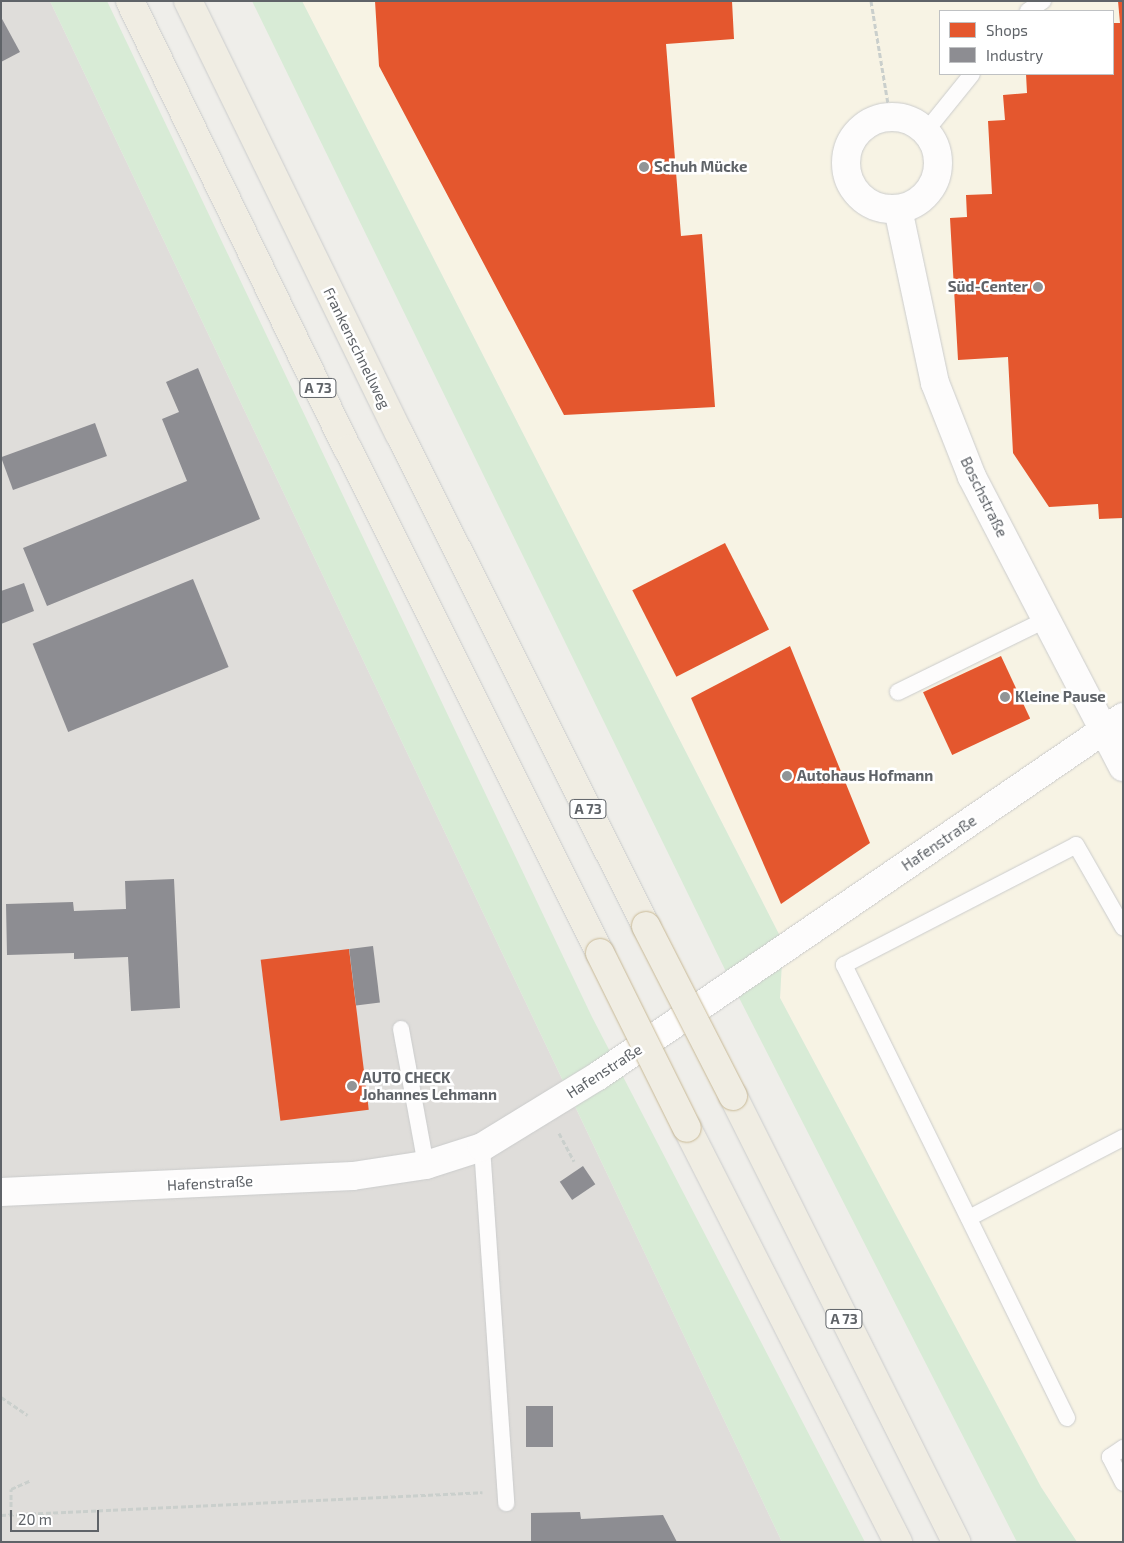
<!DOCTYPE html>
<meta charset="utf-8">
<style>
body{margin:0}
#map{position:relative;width:1124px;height:1543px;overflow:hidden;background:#efeeea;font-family:"Exo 2",sans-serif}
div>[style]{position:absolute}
.commercial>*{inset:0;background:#f7f3e4}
.industrial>*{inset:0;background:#dfddda}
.green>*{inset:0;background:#d8ebd6}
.shops>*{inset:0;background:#e4572e;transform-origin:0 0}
.industry>*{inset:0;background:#8d8d92;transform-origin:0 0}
.path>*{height:3px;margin-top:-1.5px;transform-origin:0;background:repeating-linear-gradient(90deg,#cacfcc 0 5px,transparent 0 7.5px)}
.roads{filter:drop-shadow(0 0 1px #cbcccc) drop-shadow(0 0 1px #cbcccc)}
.service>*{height:16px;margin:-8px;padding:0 8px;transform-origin:8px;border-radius:8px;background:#fdfcfc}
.minor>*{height:28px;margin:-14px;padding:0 14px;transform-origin:14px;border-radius:14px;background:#fdfcfc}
.minor>.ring{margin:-14px;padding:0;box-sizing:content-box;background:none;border:28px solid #fdfcfc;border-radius:50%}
.motorway>*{height:28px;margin:-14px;padding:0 14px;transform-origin:14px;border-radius:14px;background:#f0ede3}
.bridges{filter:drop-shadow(0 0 1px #c8b996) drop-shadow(0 0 1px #c8b996)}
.motorway-bridge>*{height:28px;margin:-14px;padding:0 14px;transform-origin:14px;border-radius:14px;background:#f0ede3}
.dots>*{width:14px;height:14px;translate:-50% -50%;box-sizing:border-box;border:2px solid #fff;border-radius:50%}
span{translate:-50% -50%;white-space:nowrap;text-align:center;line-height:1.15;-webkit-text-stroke:5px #fff;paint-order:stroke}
.shield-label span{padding:1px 4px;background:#fff;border:1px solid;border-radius:4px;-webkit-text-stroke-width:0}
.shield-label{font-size:14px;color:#5f6368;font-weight:700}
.poi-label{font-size:15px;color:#5f6368;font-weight:700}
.left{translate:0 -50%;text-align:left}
.right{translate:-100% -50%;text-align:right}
.street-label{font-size:15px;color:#5f6368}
.frame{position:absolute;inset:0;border:2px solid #5f6368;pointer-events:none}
.legend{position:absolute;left:939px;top:10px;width:175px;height:65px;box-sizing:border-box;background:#fff;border:1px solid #bfc1c3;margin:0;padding:6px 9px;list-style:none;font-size:15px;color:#5f6368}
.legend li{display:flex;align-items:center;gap:10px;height:25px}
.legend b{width:25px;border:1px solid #bfc1c3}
.scale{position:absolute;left:10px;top:1510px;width:89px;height:22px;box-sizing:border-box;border:2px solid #5f6368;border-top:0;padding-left:6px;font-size:15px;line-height:18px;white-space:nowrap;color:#5f6368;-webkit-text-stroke:4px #fff;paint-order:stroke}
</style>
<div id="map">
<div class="commercial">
<i style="clip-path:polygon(evenodd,302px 1px,1123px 1px,1123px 1542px,1077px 1542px,1041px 1487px,780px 998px,783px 942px,302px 1px,940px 11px,1113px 11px,1113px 74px,940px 74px,940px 11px)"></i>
</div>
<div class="industrial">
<i style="clip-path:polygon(1px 1px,50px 1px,782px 1542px,1px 1542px)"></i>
</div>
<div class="green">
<i style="clip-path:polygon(50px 1px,107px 1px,592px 1017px,865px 1542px,782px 1542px)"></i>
<i style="clip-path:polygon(252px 1px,302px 1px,783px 942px,780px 998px,1041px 1487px,1077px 1542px,1017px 1542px,732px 984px)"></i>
</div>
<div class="shops">
<i style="clip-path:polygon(375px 1px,732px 1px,734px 39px,666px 44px,681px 236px,702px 234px,715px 407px,564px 415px,379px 66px)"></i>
<i style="clip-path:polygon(1118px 1px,1123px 1px,1123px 518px,1099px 519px,1098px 504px,1049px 507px,1013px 453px,1008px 357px,958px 360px,950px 218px,967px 217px,966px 195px,992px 194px,988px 121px,1005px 120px,1003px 95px,1027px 93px,1026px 74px,1113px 74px,1113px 23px,1120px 23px)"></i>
<i style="left:725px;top:543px;width:97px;height:104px;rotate:63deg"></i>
<i style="clip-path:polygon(790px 646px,870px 843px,781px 904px,691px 698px)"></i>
<i style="left:1001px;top:656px;width:69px;height:86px;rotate:65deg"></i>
<i style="left:349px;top:949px;width:162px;height:89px;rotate:83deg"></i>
</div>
<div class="industry">
<i style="clip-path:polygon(1px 17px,20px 52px,1px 62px)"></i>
<i style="clip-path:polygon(198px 368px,260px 519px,47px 606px,23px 548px,187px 481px,162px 419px,179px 412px,166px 382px)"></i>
<i style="left:95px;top:423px;width:35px;height:100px;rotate:70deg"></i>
<i style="left:193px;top:579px;width:95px;height:173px;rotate:68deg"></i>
<i style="clip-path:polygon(24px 583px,34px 611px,1px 624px,1px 591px)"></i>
<i style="clip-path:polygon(174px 879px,180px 1008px,131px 1011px,128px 957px,74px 959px,74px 953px,7px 955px,6px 904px,73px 902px,74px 911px,126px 909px,125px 881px)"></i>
<i style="left:373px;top:946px;width:57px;height:24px;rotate:83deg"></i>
<i style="left:583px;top:1166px;width:22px;height:28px;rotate:56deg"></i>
<i style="left:526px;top:1406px;width:27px;height:41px"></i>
<i style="clip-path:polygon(580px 1512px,581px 1519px,663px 1515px,677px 1542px,531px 1542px,531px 1513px)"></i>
</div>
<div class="path">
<i style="left:871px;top:1px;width:117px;rotate:80.6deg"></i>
<i style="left:559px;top:1133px;width:32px;rotate:62deg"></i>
<i style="left:1px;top:1397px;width:32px;rotate:34deg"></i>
<i style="left:11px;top:1514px;width:25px;rotate:-90deg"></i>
<i style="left:11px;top:1489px;width:22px;rotate:-24deg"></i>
<i style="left:1px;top:1515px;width:482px;rotate:-2.7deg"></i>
</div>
<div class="roads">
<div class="service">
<i style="left:1028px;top:11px;width:18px;rotate:-34deg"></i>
<i style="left:926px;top:131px;width:73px;rotate:-51.1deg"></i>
<i style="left:898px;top:692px;width:166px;rotate:-26.1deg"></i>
<i style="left:401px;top:1029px;width:138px;rotate:79.6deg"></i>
<i style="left:482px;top:1147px;width:357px;rotate:86.1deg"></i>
<i style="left:969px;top:1218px;width:174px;rotate:-27.5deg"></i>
<i style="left:1067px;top:1418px;width:505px;rotate:-116.21deg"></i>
<i style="left:844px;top:965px;width:261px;rotate:-27.3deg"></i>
<i style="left:1076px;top:845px;width:95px;rotate:60.2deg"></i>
<i style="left:1123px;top:1448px;width:16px;rotate:145deg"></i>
<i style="left:1110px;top:1457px;width:29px;rotate:63deg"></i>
</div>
<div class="minor">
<i class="ring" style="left:846px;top:117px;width:64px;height:64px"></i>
<i style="left:898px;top:209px;width:178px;rotate:78deg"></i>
<i style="left:935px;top:383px;width:101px;rotate:68.5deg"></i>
<i style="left:972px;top:477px;width:327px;rotate:62.5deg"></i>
<i style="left:1px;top:1192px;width:352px;rotate:-2.6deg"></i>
<i style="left:353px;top:1176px;width:74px;rotate:-8.6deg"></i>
<i style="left:426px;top:1165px;width:59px;rotate:-17.8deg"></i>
<i style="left:482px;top:1147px;width:136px;rotate:-31.5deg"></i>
<i style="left:598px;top:1076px;width:636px;rotate:-34.36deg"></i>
</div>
<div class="motorway">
<i style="left:130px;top:1px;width:498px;rotate:64.1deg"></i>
<i style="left:348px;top:449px;width:563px;rotate:63.43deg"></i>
<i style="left:188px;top:1px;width:481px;rotate:64deg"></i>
<i style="left:399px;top:433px;width:551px;rotate:63.39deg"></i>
<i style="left:733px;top:1096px;width:499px;rotate:63.4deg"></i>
<i style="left:687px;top:1128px;width:465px;rotate:63deg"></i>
</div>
</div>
<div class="bridges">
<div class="motorway-bridge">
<i style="left:646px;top:926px;width:191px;rotate:62.9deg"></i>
<i style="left:600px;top:953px;width:195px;rotate:63.6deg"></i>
</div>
</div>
<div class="dots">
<i style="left:644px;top:167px;background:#919496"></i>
<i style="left:1038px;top:287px;background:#919496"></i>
<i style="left:1005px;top:697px;background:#919496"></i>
<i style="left:787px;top:776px;background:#919496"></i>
<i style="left:352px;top:1086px;background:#919496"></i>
</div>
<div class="shield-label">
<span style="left:318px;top:388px">A 73</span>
<span style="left:588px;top:809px">A 73</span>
<span style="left:844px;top:1319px">A 73</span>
</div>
<div class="poi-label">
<span class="left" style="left:654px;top:167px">Schuh Mücke</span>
<span class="right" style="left:1028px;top:287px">Süd-Center</span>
<span class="left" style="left:1015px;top:697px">Kleine Pause</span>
<span class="left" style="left:797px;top:776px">Autohaus Hofmann</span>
<span class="left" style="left:362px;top:1086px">AUTO CHECK<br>Johannes Lehmann</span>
</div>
<div class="street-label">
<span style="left:357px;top:348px;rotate:64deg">Frankenschnellweg</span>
<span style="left:984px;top:497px;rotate:64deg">Boschstraße</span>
<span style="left:939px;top:843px;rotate:-34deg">Hafenstraße</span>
<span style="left:604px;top:1071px;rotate:-33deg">Hafenstraße</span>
<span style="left:210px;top:1183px;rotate:-3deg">Hafenstraße</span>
</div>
<div class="frame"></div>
<ul class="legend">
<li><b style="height:14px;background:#e4572e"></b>Shops</li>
<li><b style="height:14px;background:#8d8d92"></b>Industry</li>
</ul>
<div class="scale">20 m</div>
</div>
